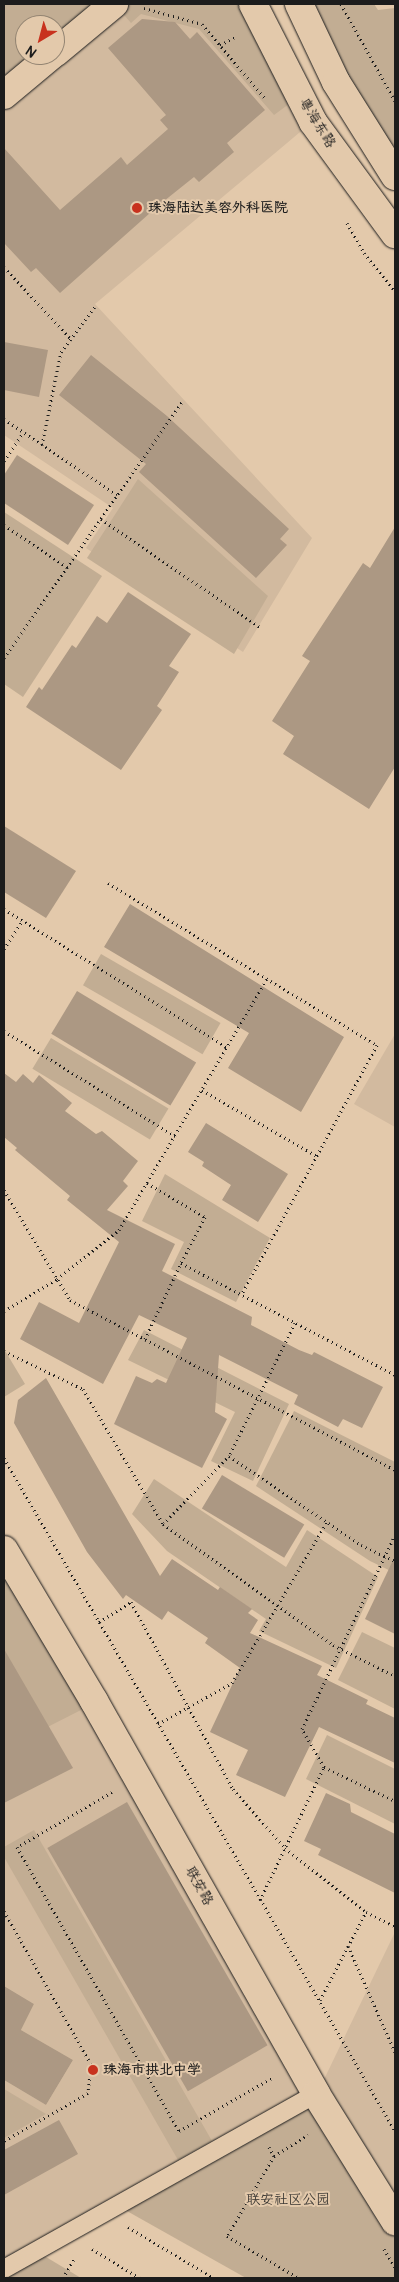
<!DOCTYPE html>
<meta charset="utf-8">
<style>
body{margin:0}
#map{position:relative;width:399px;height:2282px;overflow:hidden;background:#e3c9ab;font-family:Pangolin,"LXGW WenKai TC",sans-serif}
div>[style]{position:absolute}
.built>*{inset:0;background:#d2ba9f}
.green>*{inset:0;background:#c2ad93;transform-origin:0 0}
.building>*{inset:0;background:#ac9883;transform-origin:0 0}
.path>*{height:3px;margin-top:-1.5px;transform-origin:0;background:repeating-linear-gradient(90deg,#1c1c1c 0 1px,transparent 0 5px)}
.roads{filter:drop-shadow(0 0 1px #1c1c1c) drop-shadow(0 0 1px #1c1c1c)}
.lane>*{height:18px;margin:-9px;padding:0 9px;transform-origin:9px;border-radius:9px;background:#e3c9ab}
.street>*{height:28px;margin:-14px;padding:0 14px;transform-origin:14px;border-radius:14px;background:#e3c9ab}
.primary>*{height:28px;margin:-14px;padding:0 14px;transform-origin:14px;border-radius:14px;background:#e3c9ab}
.dots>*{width:14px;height:14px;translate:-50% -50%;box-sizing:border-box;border:2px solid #e3c9ab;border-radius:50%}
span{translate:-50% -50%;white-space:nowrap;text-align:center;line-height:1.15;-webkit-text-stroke:4px #e3c9ab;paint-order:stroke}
.street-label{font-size:14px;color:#1c1c1c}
.poi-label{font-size:14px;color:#1c1c1c;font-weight:700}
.left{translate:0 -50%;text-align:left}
.park-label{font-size:14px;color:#3d3934}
.frame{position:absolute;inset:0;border:5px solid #1c1c1c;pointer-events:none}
.north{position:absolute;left:15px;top:15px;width:50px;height:50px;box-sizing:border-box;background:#e3c9ab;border:1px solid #938472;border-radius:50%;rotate:217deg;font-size:14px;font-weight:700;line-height:20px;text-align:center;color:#1c1c1c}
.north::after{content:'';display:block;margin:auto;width:18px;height:22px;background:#c8321e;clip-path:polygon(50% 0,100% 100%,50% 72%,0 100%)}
</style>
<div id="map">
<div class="built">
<i style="clip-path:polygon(116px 4px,253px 4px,312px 122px,95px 304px,312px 538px,243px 652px,86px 548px,113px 508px,4px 435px,4px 96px)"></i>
<i style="clip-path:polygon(395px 1034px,395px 1127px,354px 1104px)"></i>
<i style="clip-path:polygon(4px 1553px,315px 2094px,4px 2268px,4px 2080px,46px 2105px,73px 2060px,21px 2030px,34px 2004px,4px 1986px)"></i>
<i style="clip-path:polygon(395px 1932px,395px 2221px,317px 2094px)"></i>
</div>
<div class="green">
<i style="clip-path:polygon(5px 4px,101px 4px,55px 41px,55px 25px,25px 25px,25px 55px,38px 55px,4px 78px)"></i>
<i style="clip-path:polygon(122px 4px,244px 4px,293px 101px,274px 115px,199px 29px,141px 14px,131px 23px,117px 7px)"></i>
<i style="clip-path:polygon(308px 4px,374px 4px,378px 10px,395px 8px,395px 164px)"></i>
<i style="clip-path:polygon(138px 479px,268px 596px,234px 654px,87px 558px)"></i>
<i style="clip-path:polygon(4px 512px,102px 576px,23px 697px,4px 684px)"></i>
<i style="left:101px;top:954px;width:138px;height:36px;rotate:30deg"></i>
<i style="left:51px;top:1038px;width:137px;height:36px;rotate:31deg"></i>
<i style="clip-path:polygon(165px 1174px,270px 1238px,236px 1302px,171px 1269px,184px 1242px,142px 1221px)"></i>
<i style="clip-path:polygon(144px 1330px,289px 1404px,253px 1481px,211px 1461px,235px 1412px,128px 1360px)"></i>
<i style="clip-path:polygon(4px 1349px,25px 1384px,4px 1397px)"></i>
<i style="clip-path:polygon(294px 1411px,395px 1462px,395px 1573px,370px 1561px,256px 1486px)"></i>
<i style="clip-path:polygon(154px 1479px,286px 1567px,307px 1530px,378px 1577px,336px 1668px,259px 1631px,266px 1619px,167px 1551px,132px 1514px)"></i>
<i style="clip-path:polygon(4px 1573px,83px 1709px,14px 1744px,4px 1726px)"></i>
<i style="clip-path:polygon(362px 1632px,395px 1648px,395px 1709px,338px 1680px)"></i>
<i style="clip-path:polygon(327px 1735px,395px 1769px,395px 1824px,306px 1779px)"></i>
<i style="clip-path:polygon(34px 1830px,212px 2141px,178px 2160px,4px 1857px,4px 1847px)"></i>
<i style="clip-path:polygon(4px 2089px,46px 2114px,4px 2138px)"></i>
<i style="clip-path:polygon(316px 2094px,395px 2222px,395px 2278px,246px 2278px,118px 2206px)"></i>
<i style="clip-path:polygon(41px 2254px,81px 2278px,4px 2278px)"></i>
</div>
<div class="building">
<i style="clip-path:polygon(142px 19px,175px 22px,190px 39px,197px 32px,265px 110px,227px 143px,234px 152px,199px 182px,194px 177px,159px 205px,60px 293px,36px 268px,31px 272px,4px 243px,4px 148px,60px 210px,121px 157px,127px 165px,168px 129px,160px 120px,166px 115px,108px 48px)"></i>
<i style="clip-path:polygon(4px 342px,48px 350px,39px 397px,4px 390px)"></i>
<i style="clip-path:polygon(91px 355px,167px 416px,289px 529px,280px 539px,287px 545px,256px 578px,139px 472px,146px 464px,59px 395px)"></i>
<i style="clip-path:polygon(17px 455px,94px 505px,68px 545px,4px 503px,4px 475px)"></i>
<i style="clip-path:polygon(395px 527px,395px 767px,369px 809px,283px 754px,294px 736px,272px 721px,310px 661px,302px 656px,363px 563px,370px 568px)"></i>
<i style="clip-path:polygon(128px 592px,191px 634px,169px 666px,179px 672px,157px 706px,162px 710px,121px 770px,26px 707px,39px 687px,42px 690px,72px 645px,76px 648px,97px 616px,107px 623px)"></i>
<i style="clip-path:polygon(4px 826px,76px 871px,46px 918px,4px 892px)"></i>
<i style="clip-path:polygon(130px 904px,344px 1037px,301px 1112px,228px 1068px,249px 1033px,104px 947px)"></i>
<i style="left:77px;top:991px;width:139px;height:50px;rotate:31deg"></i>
<i style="clip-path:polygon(4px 1073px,16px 1082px,23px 1074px,33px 1083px,39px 1075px,72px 1103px,65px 1111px,96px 1134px,102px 1131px,138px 1161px,123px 1181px,128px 1186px,107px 1210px,175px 1244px,162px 1271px,252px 1317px,251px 1325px,299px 1350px,312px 1355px,314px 1352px,383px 1387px,362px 1428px,343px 1419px,338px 1427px,294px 1404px,298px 1395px,219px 1355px,215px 1412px,227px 1419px,202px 1468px,114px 1424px,136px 1376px,152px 1383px,157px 1379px,166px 1383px,187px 1338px,139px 1315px,103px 1384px,20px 1339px,39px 1302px,79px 1323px,119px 1242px,67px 1200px,70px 1196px,15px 1150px,17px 1148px,4px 1137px)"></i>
<i style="clip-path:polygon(206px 1123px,288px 1174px,258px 1222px,222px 1200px,231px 1185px,202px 1166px,204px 1162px,188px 1152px)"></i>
<i style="clip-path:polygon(46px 1378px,160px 1576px,172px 1559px,218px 1590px,220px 1587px,252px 1609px,248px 1613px,258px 1620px,250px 1633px,322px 1666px,317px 1675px,368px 1700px,366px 1704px,395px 1718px,395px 1763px,319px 1727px,285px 1797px,236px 1775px,248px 1750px,210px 1732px,240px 1668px,205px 1643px,208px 1638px,168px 1611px,162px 1620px,126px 1595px,123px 1599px,87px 1552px,14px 1423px,18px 1400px)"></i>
<i style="left:222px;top:1475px;width:96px;height:39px;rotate:31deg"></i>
<i style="clip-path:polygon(395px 1556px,395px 1634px,365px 1619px)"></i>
<i style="clip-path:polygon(4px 1649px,73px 1768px,4px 1803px)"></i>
<i style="clip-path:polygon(326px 1793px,350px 1804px,351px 1812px,395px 1834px,395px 1893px,318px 1855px,321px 1849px,304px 1841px)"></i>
<i style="left:127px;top:1802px;width:281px;height:92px;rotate:60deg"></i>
<i style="clip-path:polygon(4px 1986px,34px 2004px,21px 2030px,73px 2060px,46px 2105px,4px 2080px)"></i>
<i style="clip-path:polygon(59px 2120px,78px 2154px,4px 2195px,4px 2150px)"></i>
</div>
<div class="path">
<i style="left:341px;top:4px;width:111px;rotate:60.9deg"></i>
<i style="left:144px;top:8px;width:60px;rotate:15.4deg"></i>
<i style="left:202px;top:24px;width:96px;rotate:49.7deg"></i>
<i style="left:220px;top:45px;width:17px;rotate:-28deg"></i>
<i style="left:347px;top:223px;width:34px;rotate:60deg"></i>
<i style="left:364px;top:253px;width:49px;rotate:50.8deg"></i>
<i style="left:4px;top:267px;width:97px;rotate:47.1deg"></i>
<i style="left:4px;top:419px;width:136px;rotate:33.9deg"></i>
<i style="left:42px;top:445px;width:95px;rotate:-78.5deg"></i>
<i style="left:61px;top:352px;width:59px;rotate:-53.3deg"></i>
<i style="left:4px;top:461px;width:34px;rotate:-56deg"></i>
<i style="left:101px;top:519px;width:192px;rotate:34.2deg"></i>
<i style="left:4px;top:525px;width:76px;rotate:33.7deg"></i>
<i style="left:4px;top:658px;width:314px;rotate:-55.2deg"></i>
<i style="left:108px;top:883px;width:314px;rotate:31.1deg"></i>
<i style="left:377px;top:1045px;width:283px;rotate:118.5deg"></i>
<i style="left:4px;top:909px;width:262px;rotate:31.8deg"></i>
<i style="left:4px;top:949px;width:33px;rotate:-57deg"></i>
<i style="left:4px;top:1031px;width:201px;rotate:31.6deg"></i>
<i style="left:202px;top:1090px;width:133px;rotate:29.9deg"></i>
<i style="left:147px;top:1183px;width:67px;rotate:30.4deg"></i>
<i style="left:205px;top:1217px;width:52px;rotate:117.6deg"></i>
<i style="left:4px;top:1190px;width:128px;rotate:59deg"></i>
<i style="left:70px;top:1300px;width:367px;rotate:27.6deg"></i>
<i style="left:4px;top:1311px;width:62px;rotate:-31.1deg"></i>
<i style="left:57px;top:1279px;width:79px;rotate:-38.3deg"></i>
<i style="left:119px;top:1230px;width:291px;rotate:-59.5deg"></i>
<i style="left:295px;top:1323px;width:148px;rotate:116.4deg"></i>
<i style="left:229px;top:1456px;width:159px;rotate:34deg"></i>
<i style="left:361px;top:1545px;width:38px;rotate:25deg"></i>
<i style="left:145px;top:1339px;width:84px;rotate:-64.7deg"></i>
<i style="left:181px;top:1263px;width:242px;rotate:27.6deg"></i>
<i style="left:4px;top:1351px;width:88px;rotate:25.7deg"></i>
<i style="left:83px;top:1389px;width:157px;rotate:59.3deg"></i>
<i style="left:163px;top:1524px;width:209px;rotate:35.4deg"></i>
<i style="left:333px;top:1645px;width:69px;rotate:26.6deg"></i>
<i style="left:4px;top:1458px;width:778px;rotate:59.84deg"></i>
<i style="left:163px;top:1524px;width:95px;rotate:-45.9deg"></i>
<i style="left:99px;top:1622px;width:38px;rotate:-32deg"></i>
<i style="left:131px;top:1602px;width:213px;rotate:61.4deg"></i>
<i style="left:233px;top:1789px;width:79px;rotate:48.6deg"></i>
<i style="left:285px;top:1848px;width:103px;rotate:38.3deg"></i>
<i style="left:158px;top:1724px;width:85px;rotate:-29deg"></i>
<i style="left:232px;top:1683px;width:187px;rotate:-59.5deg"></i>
<i style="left:324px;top:1767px;width:44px;rotate:-120.1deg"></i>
<i style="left:302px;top:1729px;width:215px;rotate:-64.4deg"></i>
<i style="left:112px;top:1792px;width:110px;rotate:149.9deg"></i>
<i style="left:17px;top:1847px;width:327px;rotate:60.3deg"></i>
<i style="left:179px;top:2131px;width:107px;rotate:-29.7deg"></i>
<i style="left:260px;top:1900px;width:148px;rotate:-64.3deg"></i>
<i style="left:324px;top:1767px;width:79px;rotate:25.6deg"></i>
<i style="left:4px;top:1911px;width:176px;rotate:60.4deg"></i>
<i style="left:91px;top:2064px;width:29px;rotate:96deg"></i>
<i style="left:88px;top:2093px;width:97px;rotate:150.3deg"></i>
<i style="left:348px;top:1946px;width:116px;rotate:66.1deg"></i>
<i style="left:320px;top:2000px;width:99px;rotate:-62.4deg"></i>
<i style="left:366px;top:1912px;width:32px;rotate:26deg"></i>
<i style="left:269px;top:2147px;width:10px;rotate:61deg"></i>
<i style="left:274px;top:2156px;width:93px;rotate:120.4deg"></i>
<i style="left:227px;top:2236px;width:83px;rotate:30.3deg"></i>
<i style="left:274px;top:2156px;width:40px;rotate:-32deg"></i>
<i style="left:128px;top:2227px;width:100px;rotate:30.7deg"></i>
<i style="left:92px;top:2249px;width:56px;rotate:31.1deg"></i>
<i style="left:384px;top:2249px;width:21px;rotate:59deg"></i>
<i style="left:63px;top:2278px;width:22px;rotate:-60deg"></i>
</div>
<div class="roads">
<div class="lane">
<i style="left:4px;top:2269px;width:358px;rotate:-29.3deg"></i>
</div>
<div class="street">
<i style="left:55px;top:53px;width:77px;rotate:-39.7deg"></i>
<i style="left:4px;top:95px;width:62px;rotate:-39.8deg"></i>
<i style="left:4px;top:1550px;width:176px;rotate:59.2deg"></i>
<i style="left:94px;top:1701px;width:451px;rotate:60.5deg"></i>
<i style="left:316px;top:2094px;width:150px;rotate:58.1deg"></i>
</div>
<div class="primary">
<i style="left:253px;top:4px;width:132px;rotate:63deg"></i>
<i style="left:313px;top:122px;width:139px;rotate:53.8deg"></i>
<i style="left:299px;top:4px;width:86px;rotate:64.6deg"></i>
<i style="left:336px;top:82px;width:111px;rotate:57.9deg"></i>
</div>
</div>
<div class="dots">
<i style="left:137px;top:208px;background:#c8321e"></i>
<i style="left:93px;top:2070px;background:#c8321e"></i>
</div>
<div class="street-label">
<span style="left:317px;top:123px;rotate:58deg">粤海东路</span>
<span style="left:199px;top:1886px;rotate:61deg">联安路</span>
</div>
<div class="poi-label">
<span class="left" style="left:148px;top:208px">珠海陆达美容外科医院</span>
<span class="left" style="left:103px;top:2070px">珠海市拱北中学</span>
</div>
<div class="park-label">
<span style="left:288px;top:2200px">联安社区公园</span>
</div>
<div class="frame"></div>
<div class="north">N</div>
</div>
